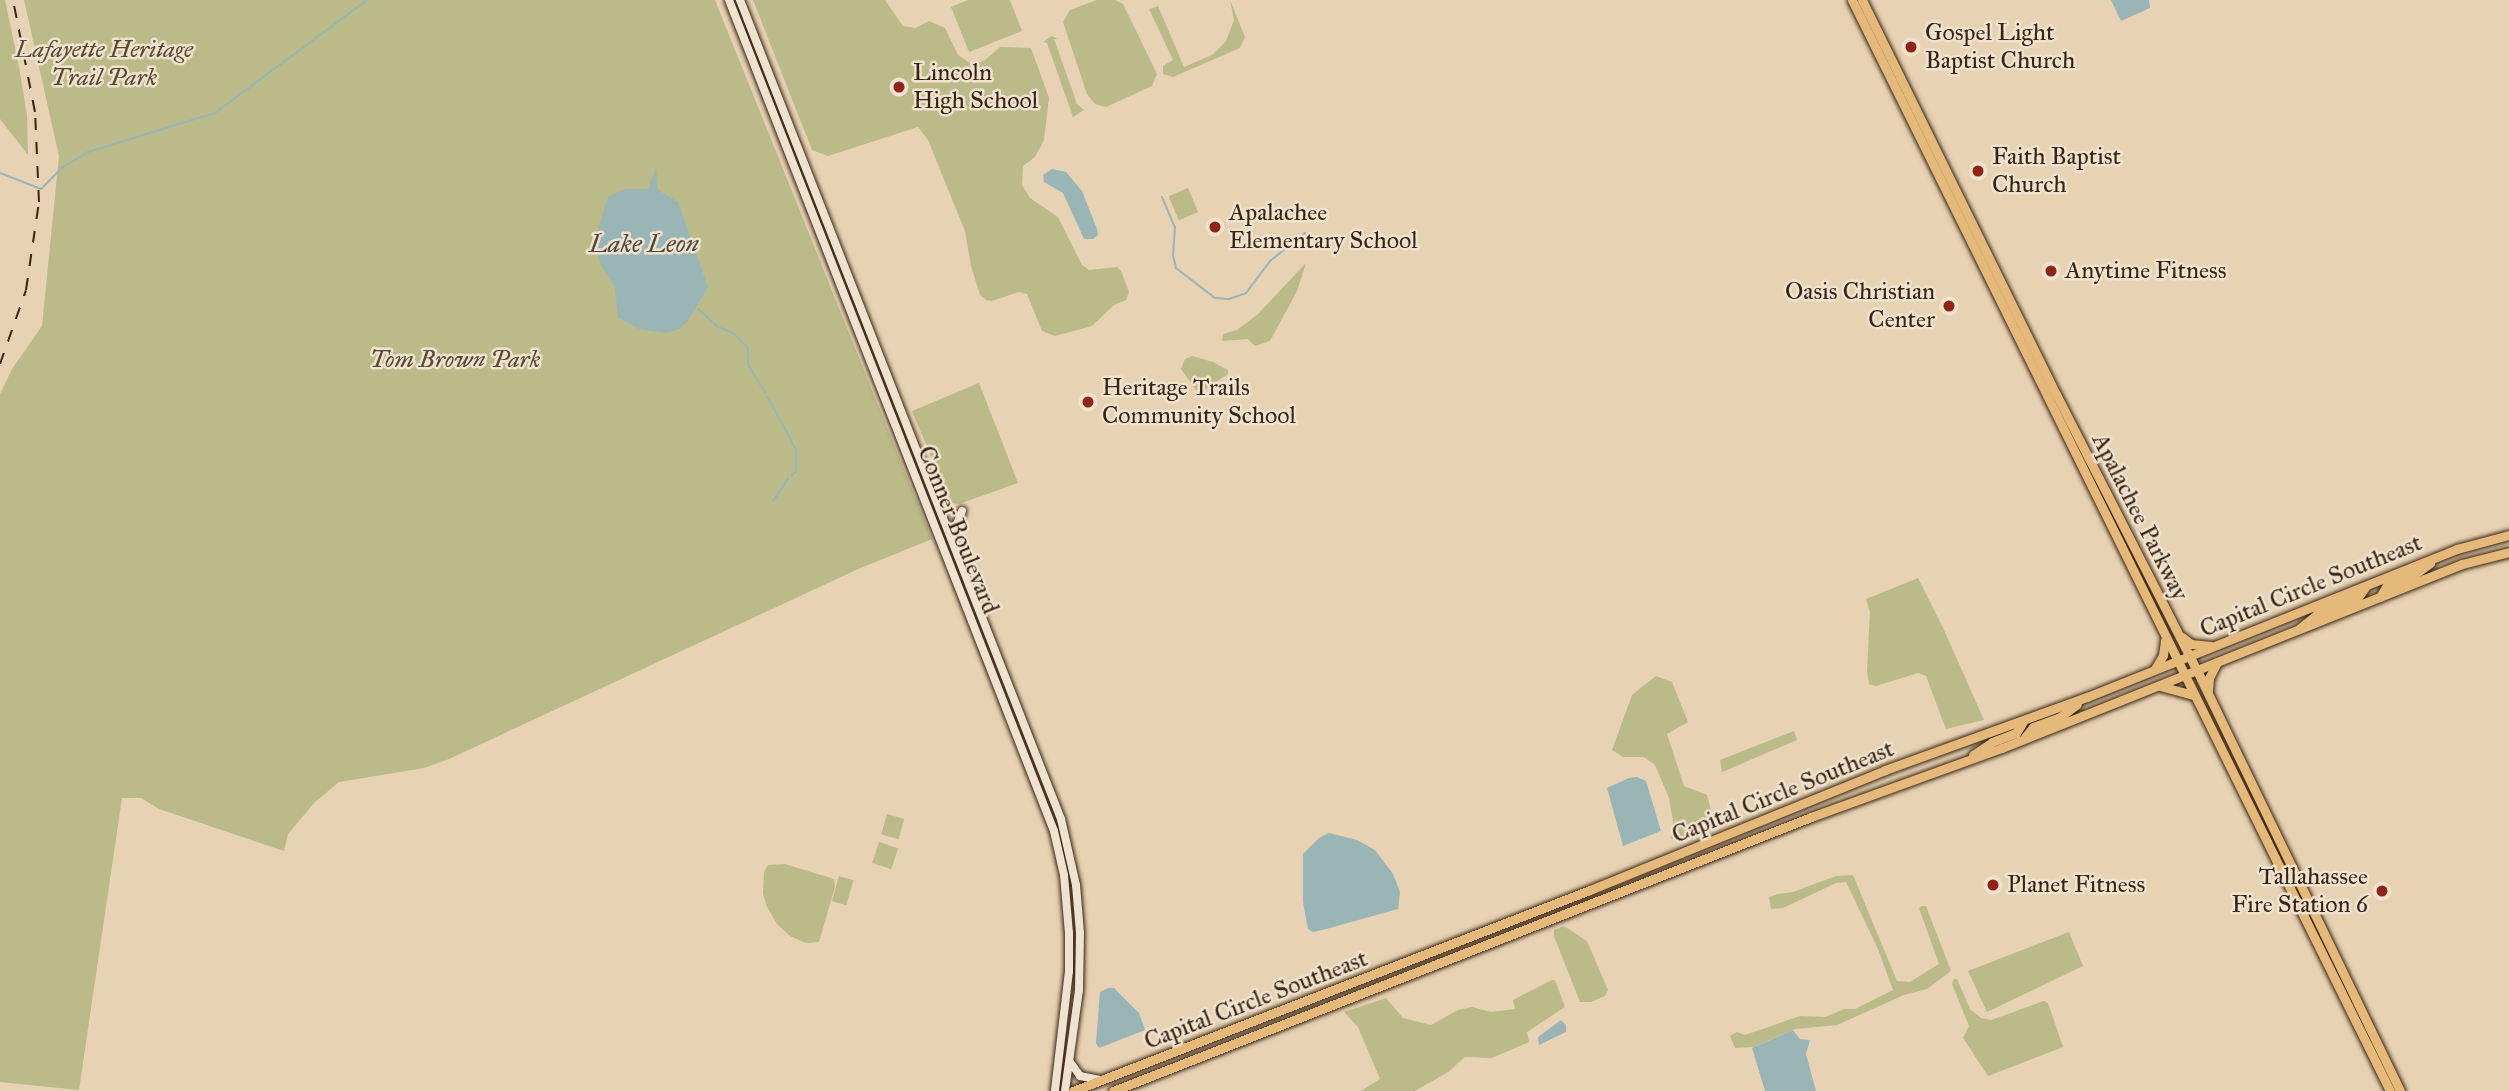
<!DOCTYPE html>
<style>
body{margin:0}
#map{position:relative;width:2509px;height:1091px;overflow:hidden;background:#e7d2b3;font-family:"IM FELL Great Primer",serif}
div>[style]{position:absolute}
.green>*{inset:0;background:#bbba89;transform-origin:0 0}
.water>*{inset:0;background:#9ab5b6}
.stream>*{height:2px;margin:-1px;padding:0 1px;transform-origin:1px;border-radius:1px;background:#9ab5b6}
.roads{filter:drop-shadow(0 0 2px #392414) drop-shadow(0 0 2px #392414)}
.secondary>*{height:8px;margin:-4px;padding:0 4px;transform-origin:4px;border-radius:4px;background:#efe2ce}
.primary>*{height:9px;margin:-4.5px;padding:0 4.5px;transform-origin:4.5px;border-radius:4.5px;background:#e4b97a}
.rail>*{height:2px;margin-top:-1px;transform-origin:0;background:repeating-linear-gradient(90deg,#392414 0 12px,transparent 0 24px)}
.dots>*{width:19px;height:19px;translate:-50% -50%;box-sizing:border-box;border:4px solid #efe2ce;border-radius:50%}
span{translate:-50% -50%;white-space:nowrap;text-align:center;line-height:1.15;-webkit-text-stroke:5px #efe2ce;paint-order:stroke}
.poi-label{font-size:24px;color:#392414}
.left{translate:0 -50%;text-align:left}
.right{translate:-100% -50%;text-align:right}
.park-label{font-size:24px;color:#5a4a31;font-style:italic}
.street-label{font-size:24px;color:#392414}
.water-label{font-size:26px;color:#51483c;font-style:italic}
</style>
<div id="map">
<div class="green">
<i style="clip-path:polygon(0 0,5px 0,19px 67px,27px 115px,28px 155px,0 119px)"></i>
<i style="clip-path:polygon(24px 0,715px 0,932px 539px,856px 570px,449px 759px,424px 768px,339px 782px,315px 802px,288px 834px,284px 851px,159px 809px,141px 798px,122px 798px,79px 1090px,0 1082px,0 394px,12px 369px,42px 326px,59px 156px)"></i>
<i style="clip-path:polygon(753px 0,885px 0,903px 26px,915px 28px,929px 21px,945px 28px,958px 55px,973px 65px,985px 60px,1000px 47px,1031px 48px,1049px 98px,1044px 140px,1035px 157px,1023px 166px,1022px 185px,1030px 198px,1058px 217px,1082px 265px,1089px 270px,1117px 267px,1121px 271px,1129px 292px,1126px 300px,1114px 305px,1092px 326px,1055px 336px,1042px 331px,1027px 294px,1019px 292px,992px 301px,986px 300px,980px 295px,971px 266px,965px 231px,928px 140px,918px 127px,828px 156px,812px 150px)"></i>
<i style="clip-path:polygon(968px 0,1010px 0,1022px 31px,969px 52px,951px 7px)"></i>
<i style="clip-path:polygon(1097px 0,1115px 0,1123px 4px,1157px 74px,1152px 86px,1106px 107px,1095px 104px,1087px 94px,1063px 22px,1070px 10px)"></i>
<i style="clip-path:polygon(1230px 0,1245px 37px,1240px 48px,1173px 77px,1163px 74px,1163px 66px,1173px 60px,1149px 9px,1158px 6px,1184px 67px,1212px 55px,1226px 41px,1234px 20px)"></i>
<i style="clip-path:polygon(1052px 36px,1058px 39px,1054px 39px,1077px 104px,1084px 110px,1073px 117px,1047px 43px,1043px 42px)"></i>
<i style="left:1188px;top:188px;width:26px;height:21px;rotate:67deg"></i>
<i style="clip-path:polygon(1306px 263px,1297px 291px,1270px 341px,1255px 346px,1248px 339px,1222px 341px,1223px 334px,1237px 330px,1258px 314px)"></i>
<i style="clip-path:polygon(1192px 356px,1213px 362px,1228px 370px,1228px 374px,1202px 391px,1196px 390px,1181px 369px,1185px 359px)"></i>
<i style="clip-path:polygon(979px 383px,1018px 483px,959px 504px,951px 503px,912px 411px)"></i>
<i style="clip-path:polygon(1918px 578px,1944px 630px,1984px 720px,1946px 729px,1926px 676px,1918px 673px,1876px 686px,1869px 684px,1867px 671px,1870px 612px,1866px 599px)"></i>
<i style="clip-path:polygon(1656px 676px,1672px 682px,1688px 722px,1667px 734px,1684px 786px,1707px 795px,1715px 826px,1682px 840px,1671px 839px,1673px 821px,1669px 798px,1655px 765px,1644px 757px,1623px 757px,1612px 750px,1632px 695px)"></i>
<i style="clip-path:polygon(1794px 731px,1797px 740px,1722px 772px,1720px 760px)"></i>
<i style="left:887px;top:814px;width:18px;height:21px;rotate:16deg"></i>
<i style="left:879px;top:842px;width:20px;height:22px;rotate:18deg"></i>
<i style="clip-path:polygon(785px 864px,834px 879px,835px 887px,819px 942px,806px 943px,790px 936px,777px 924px,767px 907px,763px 894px,764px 872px,768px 865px)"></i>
<i style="clip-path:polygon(1853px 875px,1897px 981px,1910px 982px,1939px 964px,1919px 908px,1922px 906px,1926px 906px,1951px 971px,1927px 989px,1904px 995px,1837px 1025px,1795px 1029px,1754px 1047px,1735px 1048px,1730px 1036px,1737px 1032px,1745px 1035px,1800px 1016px,1825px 1017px,1844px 1009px,1855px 1009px,1893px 990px,1878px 949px,1846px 882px,1836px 883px,1783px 908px,1771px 909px,1769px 897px,1778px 894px,1793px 892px,1836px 876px)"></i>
<i style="left:839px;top:876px;width:15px;height:26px;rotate:16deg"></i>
<i style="clip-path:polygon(1564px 926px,1587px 941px,1608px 990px,1605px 996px,1591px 1002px,1580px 1002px,1554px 936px,1554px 930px)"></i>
<i style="clip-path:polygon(2069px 932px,2083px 966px,1987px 1012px,1968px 971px)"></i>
<i style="clip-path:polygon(1954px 979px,1957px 979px,1970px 1009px,1981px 1018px,1991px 1020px,2044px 1001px,2048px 1003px,2063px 1047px,1988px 1076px,1963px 1038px,1969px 1026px,1952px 984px)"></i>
<i style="clip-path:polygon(1552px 980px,1555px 980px,1565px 1007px,1527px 1032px,1529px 1042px,1492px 1058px,1465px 1057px,1448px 1072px,1415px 1091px,1361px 1091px,1380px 1079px,1358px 1027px,1344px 1012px,1386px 998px,1403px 1018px,1431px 1025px,1458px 1010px,1472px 1007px,1491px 1012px,1515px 1009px,1513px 1000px)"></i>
</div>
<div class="water">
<i style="clip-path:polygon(2111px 0,2149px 0,2150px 8px,2121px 21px)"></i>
<i style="clip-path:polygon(656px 168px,658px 190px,678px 202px,708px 287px,688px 321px,679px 329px,666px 333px,639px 329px,618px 318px,615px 288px,601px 265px,594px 243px,608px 197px,625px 189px,648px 189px)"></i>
<i style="clip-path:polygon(1052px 169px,1066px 172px,1082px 191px,1097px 229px,1098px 235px,1093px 239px,1084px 239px,1063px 193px,1044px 182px,1043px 175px)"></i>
<i style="clip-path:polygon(1629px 778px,1637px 777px,1646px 781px,1661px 831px,1623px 846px,1607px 788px)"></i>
<i style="clip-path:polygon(1329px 833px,1357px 840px,1375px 850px,1393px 874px,1400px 892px,1398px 909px,1326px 929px,1313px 932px,1308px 929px,1303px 902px,1303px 854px,1319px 838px)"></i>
<i style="clip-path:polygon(1108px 988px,1114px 988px,1139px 1013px,1145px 1030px,1099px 1048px,1096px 1043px,1100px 992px)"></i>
<i style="clip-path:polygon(1561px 1020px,1566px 1025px,1566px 1032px,1539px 1045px,1538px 1037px)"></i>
<i style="clip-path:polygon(1793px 1030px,1800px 1039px,1810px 1040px,1806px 1054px,1816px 1091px,1765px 1091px,1752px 1048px)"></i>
</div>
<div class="stream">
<i style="left:0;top:173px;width:44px;rotate:21.3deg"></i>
<i style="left:41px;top:189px;width:31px;rotate:-45deg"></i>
<i style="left:63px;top:167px;width:29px;rotate:-31deg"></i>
<i style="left:88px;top:152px;width:133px;rotate:-17.1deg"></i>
<i style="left:215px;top:113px;width:189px;rotate:-36.6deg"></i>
<i style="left:1162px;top:197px;width:33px;rotate:67deg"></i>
<i style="left:1175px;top:227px;width:28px;rotate:94deg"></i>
<i style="left:1173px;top:255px;width:13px;rotate:77deg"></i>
<i style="left:1176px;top:268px;width:49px;rotate:37.6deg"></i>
<i style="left:1215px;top:298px;width:14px;rotate:4deg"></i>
<i style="left:1229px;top:299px;width:18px;rotate:-19deg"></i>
<i style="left:1246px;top:293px;width:40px;rotate:-53deg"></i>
<i style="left:1270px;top:261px;width:45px;rotate:-38.7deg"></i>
<i style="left:698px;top:309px;width:27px;rotate:42deg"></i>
<i style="left:718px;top:327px;width:16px;rotate:22deg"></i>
<i style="left:733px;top:333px;width:21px;rotate:45deg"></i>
<i style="left:748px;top:348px;width:17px;rotate:90deg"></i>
<i style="left:748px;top:365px;width:32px;rotate:58deg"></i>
<i style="left:768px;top:397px;width:60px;rotate:62.2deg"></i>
<i style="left:796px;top:450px;width:21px;rotate:90deg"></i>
<i style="left:796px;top:471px;width:6px;rotate:135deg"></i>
<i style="left:773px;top:501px;width:27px;rotate:-56deg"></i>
</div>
<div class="roads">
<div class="secondary">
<i style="left:729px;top:0;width:892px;rotate:68.64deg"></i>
<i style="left:1054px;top:831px;width:45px;rotate:77.2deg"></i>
<i style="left:1064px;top:875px;width:58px;rotate:85.1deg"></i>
<i style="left:1069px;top:933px;width:38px;rotate:90deg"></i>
<i style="left:1069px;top:971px;width:121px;rotate:96.7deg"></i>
<i style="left:740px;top:0;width:880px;rotate:68.6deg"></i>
<i style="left:1061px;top:819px;width:68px;rotate:77.2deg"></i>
<i style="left:1076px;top:885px;width:48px;rotate:85.2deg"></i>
<i style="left:1080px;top:933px;width:57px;rotate:91deg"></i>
<i style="left:1079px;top:990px;width:102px;rotate:97.9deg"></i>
<i style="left:952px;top:537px;width:28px;rotate:-69deg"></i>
<i style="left:1070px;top:1062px;width:17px;rotate:54deg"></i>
<i style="left:1080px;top:1076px;width:20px;rotate:11deg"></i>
</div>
<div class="primary">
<i style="left:1852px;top:0;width:1216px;rotate:63.75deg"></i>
<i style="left:1862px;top:0;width:439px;rotate:63.8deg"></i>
<i style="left:2056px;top:394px;width:320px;rotate:63deg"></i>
<i style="left:2201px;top:679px;width:458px;rotate:64.2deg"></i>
<i style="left:2380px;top:597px;width:14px;rotate:-60deg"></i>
<i style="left:2387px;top:585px;width:30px;rotate:-21deg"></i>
<i style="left:2415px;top:574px;width:19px;rotate:-36deg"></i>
<i style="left:2300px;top:628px;width:22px;rotate:-39deg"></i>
<i style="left:2317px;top:614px;width:44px;rotate:-22.5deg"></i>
<i style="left:2358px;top:597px;width:14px;rotate:-54deg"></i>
<i style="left:2182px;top:637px;width:11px;rotate:38deg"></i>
<i style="left:2191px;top:644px;width:20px;rotate:6deg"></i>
<i style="left:2155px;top:669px;width:16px;rotate:-60deg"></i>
<i style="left:2163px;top:655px;width:15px;rotate:-82deg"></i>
<i style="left:2160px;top:686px;width:35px;rotate:15deg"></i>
<i style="left:2208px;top:690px;width:12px;rotate:-85deg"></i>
<i style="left:2209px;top:678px;width:18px;rotate:-63deg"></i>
<i style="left:2025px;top:737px;width:13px;rotate:-51deg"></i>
<i style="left:2033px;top:727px;width:29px;rotate:-20deg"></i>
<i style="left:2060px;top:717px;width:21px;rotate:-37deg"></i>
<i style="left:1973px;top:755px;width:23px;rotate:-34deg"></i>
<i style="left:1992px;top:742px;width:26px;rotate:-21deg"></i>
<i style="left:2016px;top:733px;width:13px;rotate:-58deg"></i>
<i style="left:1073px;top:1091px;width:555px;rotate:-21.25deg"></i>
<i style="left:1590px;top:890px;width:318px;rotate:-22.1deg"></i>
<i style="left:1885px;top:770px;width:215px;rotate:-19.9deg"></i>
<i style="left:2087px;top:697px;width:399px;rotate:-21.8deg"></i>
<i style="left:2457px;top:549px;width:54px;rotate:-15.1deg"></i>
<i style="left:1113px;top:1091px;width:750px;rotate:-21.43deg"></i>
<i style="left:1811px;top:817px;width:203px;rotate:-19.9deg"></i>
<i style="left:2002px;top:748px;width:495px;rotate:-21.8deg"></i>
<i style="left:2462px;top:564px;width:49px;rotate:-14.3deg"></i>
</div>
</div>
<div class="rail">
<i style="left:0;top:364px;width:78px;rotate:-70.6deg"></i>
<i style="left:26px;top:290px;width:89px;rotate:-81.6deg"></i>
<i style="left:39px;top:202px;width:90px;rotate:-92.5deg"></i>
<i style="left:35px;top:112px;width:114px;rotate:-101.1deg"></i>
</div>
<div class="dots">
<i style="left:1911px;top:47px;background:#8f2418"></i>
<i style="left:899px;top:87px;background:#8f2418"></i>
<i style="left:1978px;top:171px;background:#8f2418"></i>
<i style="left:1215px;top:227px;background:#8f2418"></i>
<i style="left:2051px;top:271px;background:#8f2418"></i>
<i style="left:1949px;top:306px;background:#8f2418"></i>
<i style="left:1088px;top:402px;background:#8f2418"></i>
<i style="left:1993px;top:885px;background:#8f2418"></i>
<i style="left:2382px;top:891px;background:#8f2418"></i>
</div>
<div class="poi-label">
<span class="left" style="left:1925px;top:47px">Gospel Light<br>Baptist Church</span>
<span class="left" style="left:913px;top:87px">Lincoln<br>High School</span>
<span class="left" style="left:1992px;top:171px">Faith Baptist<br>Church</span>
<span class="left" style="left:1229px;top:227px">Apalachee<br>Elementary School</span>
<span class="left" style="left:2065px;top:271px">Anytime Fitness</span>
<span class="right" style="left:1935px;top:306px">Oasis Christian<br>Center</span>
<span class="left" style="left:1102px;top:402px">Heritage Trails<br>Community School</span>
<span class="right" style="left:2368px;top:891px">Tallahassee<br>Fire Station 6</span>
<span class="left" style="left:2007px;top:885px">Planet Fitness</span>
</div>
<div class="park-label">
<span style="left:104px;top:64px">Lafayette Heritage<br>Trail Park</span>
<span style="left:455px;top:360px">Tom Brown Park</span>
</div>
<div class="street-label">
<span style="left:2140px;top:517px;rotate:63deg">Apalachee Parkway</span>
<span style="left:958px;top:530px;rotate:68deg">Conner Boulevard</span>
<span style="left:2311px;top:586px;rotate:-22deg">Capital Circle Southeast</span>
<span style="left:1783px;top:792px;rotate:-22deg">Capital Circle Southeast</span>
<span style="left:1256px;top:1000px;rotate:-21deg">Capital Circle Southeast</span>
</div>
<div class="water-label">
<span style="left:644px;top:244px">Lake Leon</span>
</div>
</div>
